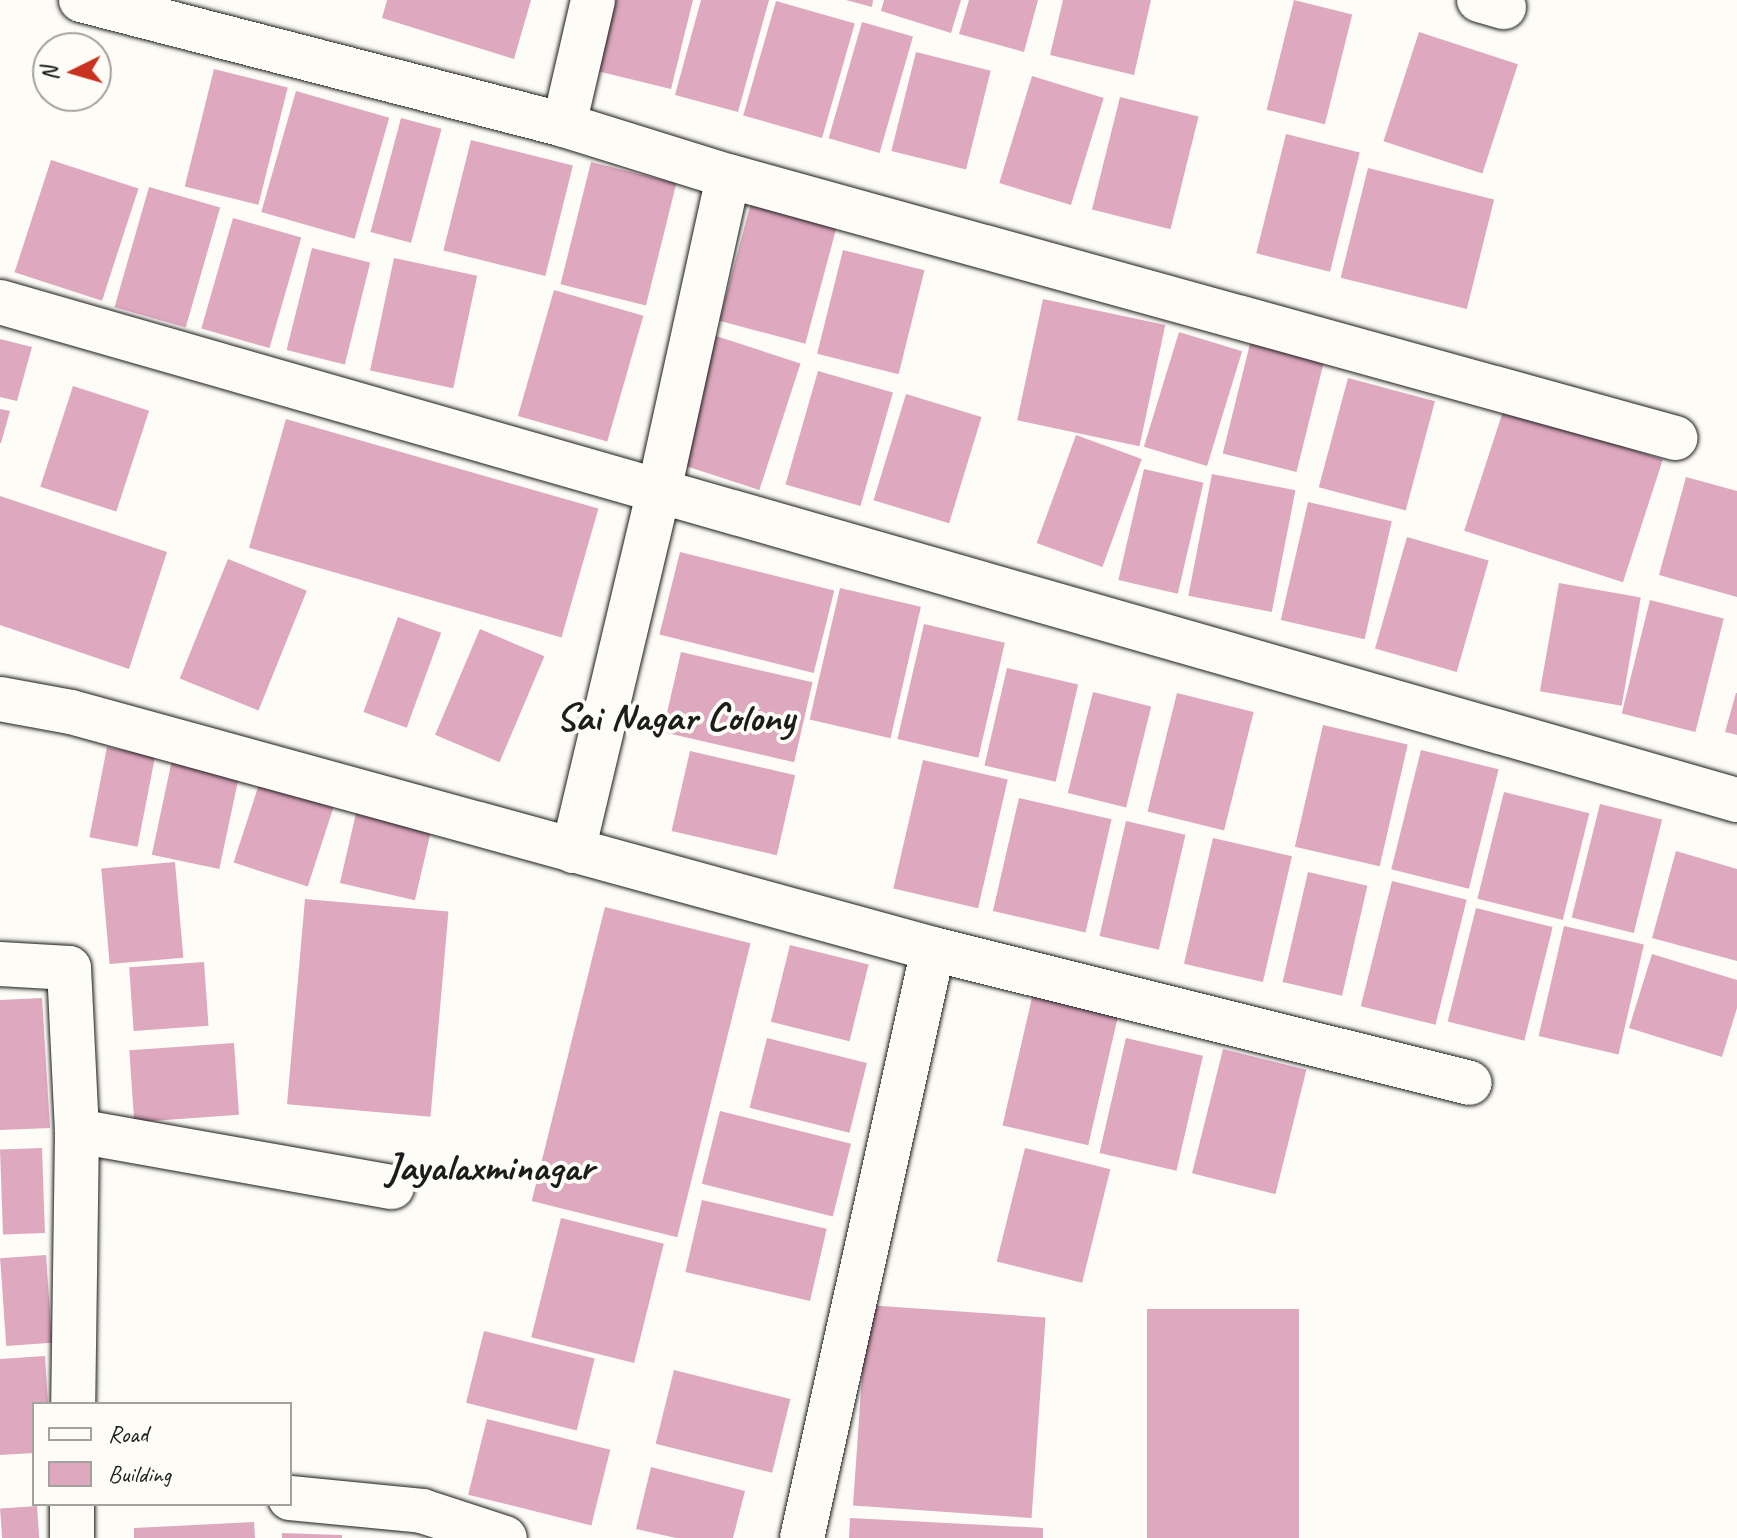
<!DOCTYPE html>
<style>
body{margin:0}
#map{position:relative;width:1737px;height:1538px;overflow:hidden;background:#fdfcf7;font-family:Caveat,sans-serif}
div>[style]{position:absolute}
.building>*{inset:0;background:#dea8bf;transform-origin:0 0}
.roads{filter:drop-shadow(0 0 2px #1c1c1c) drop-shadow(0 0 2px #1c1c1c)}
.minor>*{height:44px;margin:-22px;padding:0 22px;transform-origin:22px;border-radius:22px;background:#fdfcf7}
span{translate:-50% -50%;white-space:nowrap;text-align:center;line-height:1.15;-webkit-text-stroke:8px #fdfcf7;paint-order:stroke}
.neighbourhood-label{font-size:40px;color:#1c1c1c;font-weight:700}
.legend{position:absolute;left:32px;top:1402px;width:260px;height:104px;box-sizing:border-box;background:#fdfcf7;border:2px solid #a3a29f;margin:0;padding:10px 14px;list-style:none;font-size:24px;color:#1c1c1c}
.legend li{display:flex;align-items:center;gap:16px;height:40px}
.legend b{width:40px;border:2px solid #a3a29f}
.north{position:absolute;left:32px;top:32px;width:80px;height:80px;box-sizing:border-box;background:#fdfcf7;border:2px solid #a3a29f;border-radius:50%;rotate:265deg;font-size:22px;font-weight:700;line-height:32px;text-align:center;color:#1c1c1c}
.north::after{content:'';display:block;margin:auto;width:28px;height:36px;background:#c8321e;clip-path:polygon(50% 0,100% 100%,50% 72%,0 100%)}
</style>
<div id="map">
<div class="building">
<i style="clip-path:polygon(387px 0,531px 0,514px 59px,382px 18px)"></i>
<i style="clip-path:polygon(615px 0,693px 0,671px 89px,597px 71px)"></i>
<i style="clip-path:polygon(701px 0,769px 0,738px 112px,675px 95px)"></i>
<i style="clip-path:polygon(846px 0,873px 0,872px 7px)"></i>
<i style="clip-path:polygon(884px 0,961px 0,951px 33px,881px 11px)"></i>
<i style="clip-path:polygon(969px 0,1038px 0,1024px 52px,959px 34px)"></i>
<i style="clip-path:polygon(1063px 0,1151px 0,1134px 75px,1050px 55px)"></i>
<i style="left:1294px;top:0;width:60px;height:113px;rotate:14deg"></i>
<i style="left:776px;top:1px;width:82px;height:119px;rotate:16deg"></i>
<i style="left:862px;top:22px;width:53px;height:121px;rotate:16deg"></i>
<i style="left:1419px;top:32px;width:104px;height:115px;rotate:18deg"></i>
<i style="left:916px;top:52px;width:77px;height:102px;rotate:14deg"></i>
<i style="left:214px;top:69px;width:76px;height:121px;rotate:14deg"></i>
<i style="left:1032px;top:76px;width:75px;height:112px;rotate:17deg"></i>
<i style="left:296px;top:91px;width:97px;height:126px;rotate:16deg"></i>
<i style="left:1120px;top:97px;width:81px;height:116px;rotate:14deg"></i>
<i style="left:401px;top:118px;width:42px;height:118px;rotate:15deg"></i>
<i style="left:1286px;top:134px;width:76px;height:123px;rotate:14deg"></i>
<i style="left:471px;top:140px;width:105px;height:114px;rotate:14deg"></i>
<i style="left:51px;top:160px;width:92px;height:118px;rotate:18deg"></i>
<i style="left:591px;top:162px;width:88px;height:126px;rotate:14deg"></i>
<i style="left:1368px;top:168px;width:130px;height:113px;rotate:14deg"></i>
<i style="left:149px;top:187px;width:74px;height:125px;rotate:16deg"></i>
<i style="left:752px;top:199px;width:89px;height:126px;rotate:15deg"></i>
<i style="left:233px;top:218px;width:71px;height:115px;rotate:16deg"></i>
<i style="left:312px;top:248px;width:60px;height:105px;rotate:14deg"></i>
<i style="left:843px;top:250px;width:84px;height:107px;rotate:14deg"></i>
<i style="left:394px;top:258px;width:85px;height:115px;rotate:12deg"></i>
<i style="left:554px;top:290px;width:93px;height:131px;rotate:16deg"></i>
<i style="left:1043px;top:299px;width:125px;height:124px;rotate:12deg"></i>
<i style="left:1179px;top:332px;width:66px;height:120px;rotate:17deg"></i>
<i style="left:713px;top:335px;width:92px;height:133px;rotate:18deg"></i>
<i style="clip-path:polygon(0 339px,32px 347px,17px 401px,0 397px)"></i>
<i style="left:1251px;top:340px;width:76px;height:117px;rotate:14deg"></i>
<i style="left:818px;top:371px;width:78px;height:118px;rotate:16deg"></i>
<i style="left:1348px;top:378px;width:90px;height:113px;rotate:15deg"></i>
<i style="left:73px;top:386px;width:80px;height:106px;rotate:18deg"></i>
<i style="left:906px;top:394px;width:79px;height:111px;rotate:17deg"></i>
<i style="left:1504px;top:408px;width:167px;height:129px;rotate:18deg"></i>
<i style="clip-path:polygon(0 409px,10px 411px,1px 443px,0 443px)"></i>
<i style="left:286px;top:419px;width:325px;height:134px;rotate:16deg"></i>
<i style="left:1076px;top:435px;width:70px;height:115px;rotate:20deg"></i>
<i style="left:1144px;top:469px;width:61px;height:114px;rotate:13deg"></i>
<i style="left:1212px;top:474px;width:85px;height:124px;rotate:11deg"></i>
<i style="clip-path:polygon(1686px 477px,1737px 491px,1737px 597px,1659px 575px)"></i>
<i style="clip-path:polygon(0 496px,167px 552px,129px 669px,0 625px)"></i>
<i style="left:1308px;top:502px;width:86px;height:121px;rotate:13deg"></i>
<i style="left:1407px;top:537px;width:85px;height:116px;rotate:16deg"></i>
<i style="left:680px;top:552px;width:159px;height:85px;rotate:14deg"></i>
<i style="left:228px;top:559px;width:85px;height:129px;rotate:22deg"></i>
<i style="left:1559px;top:583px;width:83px;height:110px;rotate:10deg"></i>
<i style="left:840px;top:588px;width:83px;height:135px;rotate:13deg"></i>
<i style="left:1650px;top:600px;width:76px;height:117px;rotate:14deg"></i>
<i style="left:398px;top:617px;width:46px;height:101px;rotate:20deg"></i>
<i style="left:924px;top:624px;width:83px;height:118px;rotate:13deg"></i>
<i style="left:480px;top:629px;width:70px;height:115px;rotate:23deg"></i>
<i style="left:681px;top:652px;width:135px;height:82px;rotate:13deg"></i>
<i style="left:1007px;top:668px;width:73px;height:100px;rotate:13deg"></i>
<i style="left:1093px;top:692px;width:60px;height:104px;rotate:14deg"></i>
<i style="left:1177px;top:693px;width:79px;height:122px;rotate:14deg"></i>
<i style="clip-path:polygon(1736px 693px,1737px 693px,1737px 735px,1725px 732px)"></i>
<i style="left:1323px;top:725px;width:87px;height:125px;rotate:13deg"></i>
<i style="left:107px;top:747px;width:49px;height:92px;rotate:11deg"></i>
<i style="left:1421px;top:750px;width:80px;height:123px;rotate:14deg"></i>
<i style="left:690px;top:751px;width:108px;height:82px;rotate:13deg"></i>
<i style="left:173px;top:755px;width:69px;height:102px;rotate:12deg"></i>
<i style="left:923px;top:760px;width:87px;height:132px;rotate:13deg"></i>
<i style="left:262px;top:775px;width:78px;height:92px;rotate:18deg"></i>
<i style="left:1504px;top:792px;width:88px;height:110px;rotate:14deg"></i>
<i style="left:1019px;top:798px;width:95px;height:116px;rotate:13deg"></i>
<i style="left:1600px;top:804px;width:64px;height:117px;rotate:14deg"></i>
<i style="left:357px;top:809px;width:77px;height:76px;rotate:13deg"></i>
<i style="left:1126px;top:821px;width:61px;height:118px;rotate:13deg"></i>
<i style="left:1213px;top:838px;width:81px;height:129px;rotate:13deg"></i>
<i style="clip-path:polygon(1676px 851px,1737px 869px,1737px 961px,1652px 938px)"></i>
<i style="left:175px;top:862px;width:96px;height:74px;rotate:85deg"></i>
<i style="left:1308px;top:872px;width:61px;height:113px;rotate:13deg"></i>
<i style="left:1392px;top:881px;width:77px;height:129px;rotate:14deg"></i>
<i style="left:305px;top:899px;width:144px;height:206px;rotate:5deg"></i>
<i style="left:605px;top:907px;width:150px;height:303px;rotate:14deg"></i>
<i style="left:1476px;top:908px;width:79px;height:117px;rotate:14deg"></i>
<i style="left:1564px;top:926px;width:82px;height:113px;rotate:13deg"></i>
<i style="left:790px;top:945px;width:81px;height:79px;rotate:14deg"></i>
<i style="clip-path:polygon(1652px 954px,1737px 980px,1737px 1008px,1722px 1057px,1629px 1028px)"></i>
<i style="left:204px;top:962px;width:64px;height:75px;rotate:86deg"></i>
<i style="left:1034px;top:989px;width:88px;height:140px;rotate:13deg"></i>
<i style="clip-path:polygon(42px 998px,50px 1128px,0 1130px,0 1000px)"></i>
<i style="left:767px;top:1038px;width:103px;height:72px;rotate:14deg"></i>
<i style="left:1126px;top:1038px;width:79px;height:118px;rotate:13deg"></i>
<i style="left:234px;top:1043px;width:72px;height:105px;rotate:86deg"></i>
<i style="left:1223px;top:1049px;width:86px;height:128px;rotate:14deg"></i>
<i style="left:720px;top:1111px;width:135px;height:75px;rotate:14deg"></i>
<i style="left:42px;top:1148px;width:85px;height:42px;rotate:88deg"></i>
<i style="left:1025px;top:1148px;width:88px;height:117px;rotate:14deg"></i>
<i style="left:702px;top:1200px;width:128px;height:74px;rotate:13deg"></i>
<i style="left:561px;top:1218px;width:106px;height:123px;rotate:14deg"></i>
<i style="left:46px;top:1255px;width:88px;height:46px;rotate:86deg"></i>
<i style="left:867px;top:1305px;width:179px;height:201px;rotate:4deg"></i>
<i style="left:1147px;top:1309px;width:152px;height:229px"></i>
<i style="left:484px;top:1331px;width:114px;height:74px;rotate:14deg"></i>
<i style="clip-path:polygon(45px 1356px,48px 1404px,34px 1404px,34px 1453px,0 1455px,0 1359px)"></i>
<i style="left:674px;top:1370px;width:120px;height:76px;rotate:14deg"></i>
<i style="left:487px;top:1419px;width:127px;height:78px;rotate:14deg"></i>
<i style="clip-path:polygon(651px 1467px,745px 1491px,733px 1538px,676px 1538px,636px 1529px)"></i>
<i style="left:37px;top:1506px;width:32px;height:37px;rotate:86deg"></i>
<i style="clip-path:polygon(850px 1518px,1043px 1528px,1043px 1538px,849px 1538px)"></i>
<i style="clip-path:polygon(254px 1522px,255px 1538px,134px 1538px,134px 1528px)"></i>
<i style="clip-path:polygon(282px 1533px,342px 1535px,342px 1538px,282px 1538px)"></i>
</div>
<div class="roads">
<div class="minor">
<i style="left:81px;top:0;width:499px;rotate:14.5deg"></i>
<i style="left:564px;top:125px;width:172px;rotate:17.3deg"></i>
<i style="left:728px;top:176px;width:983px;rotate:15.46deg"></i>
<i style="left:1479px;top:0;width:26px;rotate:16deg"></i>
<i style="left:564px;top:125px;width:128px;rotate:-76.9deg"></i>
<i style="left:0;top:302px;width:1807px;rotate:16deg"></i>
<i style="left:0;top:699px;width:72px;rotate:10.4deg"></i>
<i style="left:71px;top:712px;width:894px;rotate:15.37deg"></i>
<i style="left:933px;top:949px;width:553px;rotate:14.01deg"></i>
<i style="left:573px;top:851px;width:370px;rotate:-76.6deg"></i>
<i style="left:659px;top:491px;width:322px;rotate:-77.6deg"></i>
<i style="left:0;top:964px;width:69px;rotate:3.3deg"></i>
<i style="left:69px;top:968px;width:163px;rotate:87.2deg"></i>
<i style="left:77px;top:1131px;width:273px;rotate:90.8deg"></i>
<i style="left:77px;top:1131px;width:320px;rotate:10.1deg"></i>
<i style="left:290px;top:1498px;width:133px;rotate:5.6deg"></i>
<i style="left:422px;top:1511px;width:87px;rotate:18deg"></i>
<i style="left:72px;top:1538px;width:34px;rotate:-90deg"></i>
<i style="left:802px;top:1538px;width:603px;rotate:-77.46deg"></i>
</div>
</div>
<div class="neighbourhood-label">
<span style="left:675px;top:717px">Sai Nagar Colony</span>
<span style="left:490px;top:1167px">Jayalaxminagar</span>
</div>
<ul class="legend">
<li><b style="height:10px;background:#fdfcf7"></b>Road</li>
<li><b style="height:22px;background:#dea8bf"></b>Building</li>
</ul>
<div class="north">N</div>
</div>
